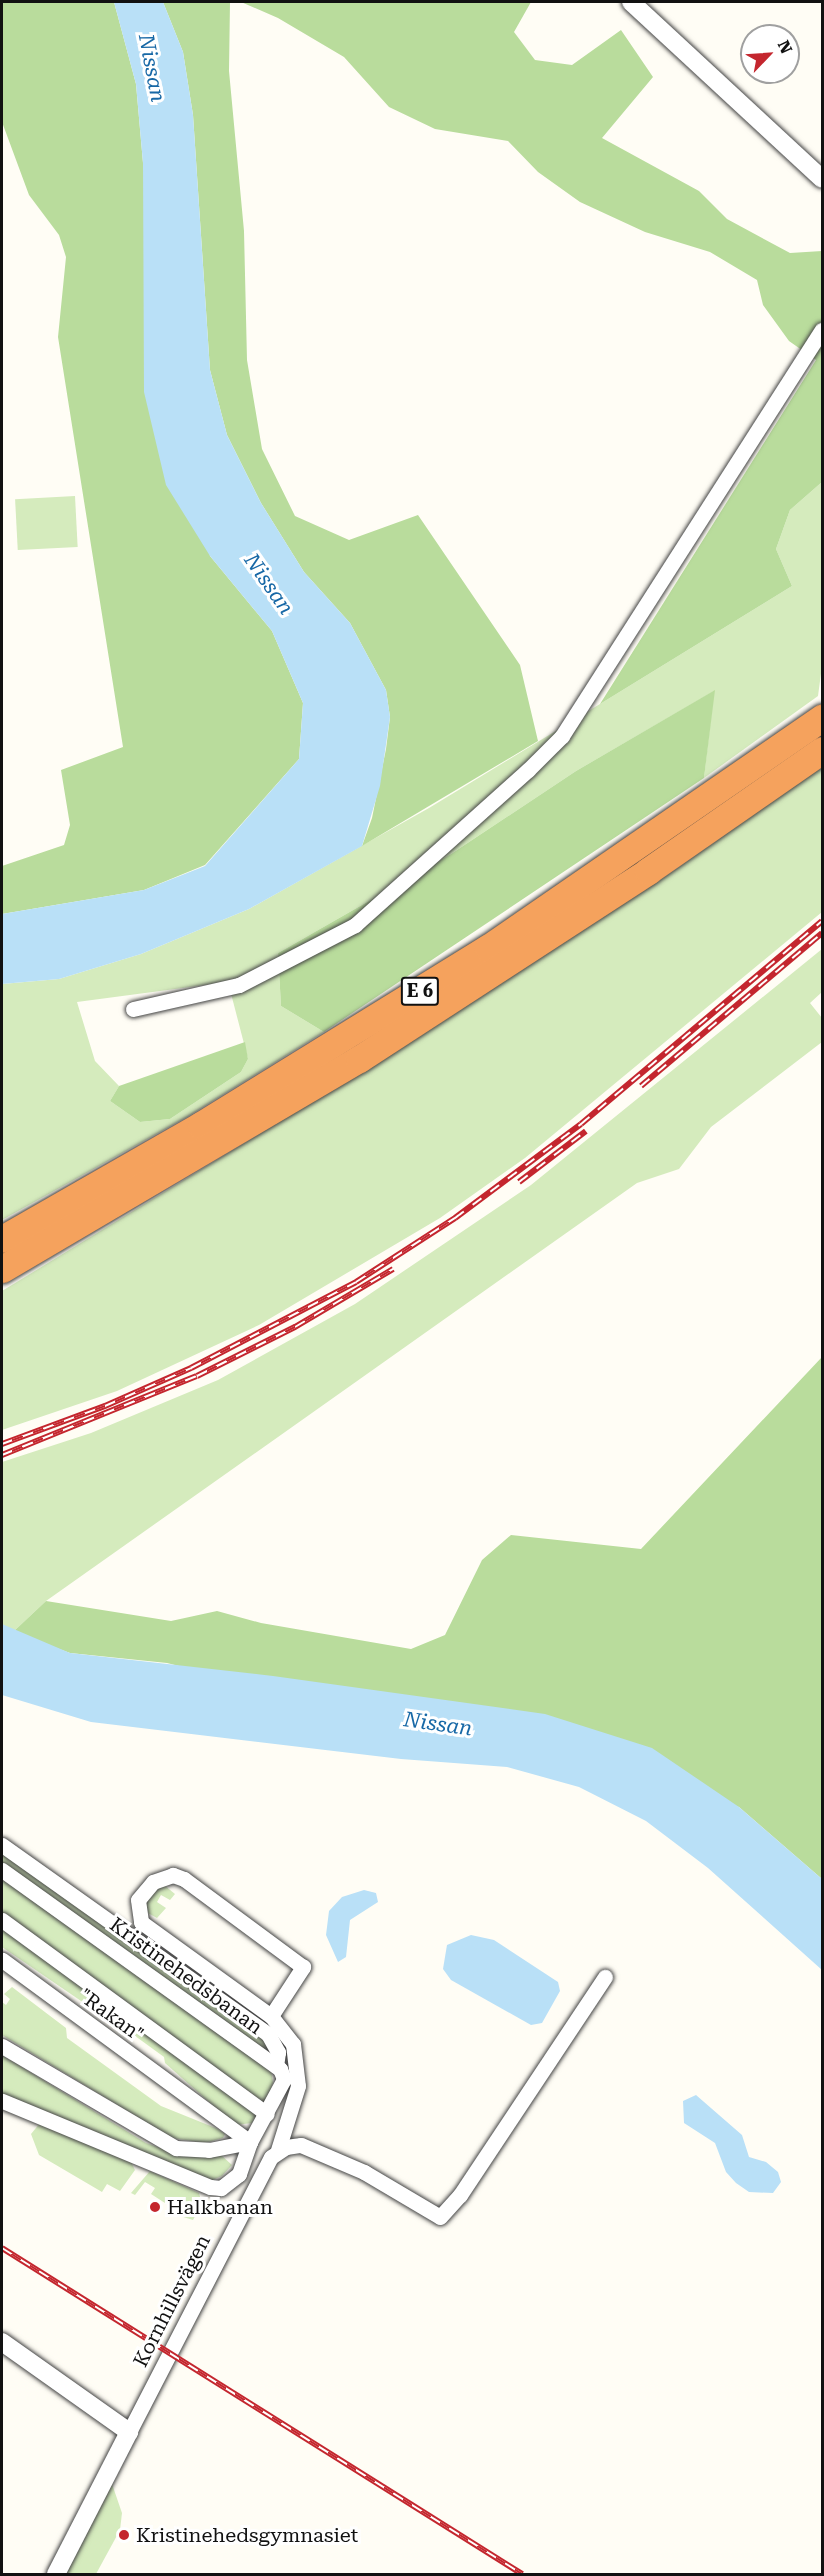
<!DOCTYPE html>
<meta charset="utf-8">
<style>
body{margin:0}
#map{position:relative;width:824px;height:2576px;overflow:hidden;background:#fffdf5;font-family:"Roboto Serif",serif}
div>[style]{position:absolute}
.green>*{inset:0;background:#d5ebbd;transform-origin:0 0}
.forest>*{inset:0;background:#b9dc9c}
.water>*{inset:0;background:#b9e0f7}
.roads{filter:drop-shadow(0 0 2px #444) drop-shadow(0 0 2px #444)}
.minor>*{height:15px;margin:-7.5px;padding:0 7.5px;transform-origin:7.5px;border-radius:7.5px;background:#fff}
.tertiary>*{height:18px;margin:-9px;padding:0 9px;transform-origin:9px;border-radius:9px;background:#fff}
.motorway>*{height:27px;margin:-13.5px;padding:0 13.5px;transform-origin:13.5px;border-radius:13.5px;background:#f5a25d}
.rail>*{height:6px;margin-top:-3px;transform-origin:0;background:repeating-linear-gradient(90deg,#fff 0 11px,#c4262e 0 22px);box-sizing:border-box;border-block:2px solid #c4262e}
.dots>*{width:16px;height:16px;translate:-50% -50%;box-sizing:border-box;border:3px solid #fff;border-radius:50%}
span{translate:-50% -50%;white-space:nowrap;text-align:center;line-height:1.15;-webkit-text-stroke:6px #fff;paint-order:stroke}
.shield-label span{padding:2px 4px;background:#fff;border:2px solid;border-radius:4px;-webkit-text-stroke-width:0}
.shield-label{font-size:18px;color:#111;font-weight:700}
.street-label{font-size:20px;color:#111}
.poi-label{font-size:20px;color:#111}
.left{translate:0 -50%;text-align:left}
.water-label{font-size:21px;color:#1768a6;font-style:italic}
.frame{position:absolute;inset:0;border:3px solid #111;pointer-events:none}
.north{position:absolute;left:740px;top:24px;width:60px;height:60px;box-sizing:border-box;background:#fff;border:2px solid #a0a0a0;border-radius:50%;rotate:65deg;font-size:16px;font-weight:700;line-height:24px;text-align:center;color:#111}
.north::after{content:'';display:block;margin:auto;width:21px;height:27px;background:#c4262e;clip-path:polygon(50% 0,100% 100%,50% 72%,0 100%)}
</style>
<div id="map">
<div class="green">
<i style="clip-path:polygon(evenodd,822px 482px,822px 666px,818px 696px,704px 778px,714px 691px,576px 771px,451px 854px,278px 953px,281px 1006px,324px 1032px,187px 1117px,2px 1220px,2px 984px,59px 979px,141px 954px,249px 909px,429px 808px,600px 704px,792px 586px,776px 549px,790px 510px,822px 482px,228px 982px,248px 1059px,241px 1072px,170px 1119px,140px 1122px,110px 1101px,119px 1086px,95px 1061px,77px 1002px,228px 982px)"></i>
<i style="left:75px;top:496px;width:51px;height:60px;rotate:87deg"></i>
<i style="clip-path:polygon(822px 766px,822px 912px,525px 1158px,440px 1218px,259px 1325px,117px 1391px,2px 1430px,2px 1291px,348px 1080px,672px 872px)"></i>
<i style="clip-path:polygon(822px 949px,822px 992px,810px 1003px,822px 1018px,822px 1042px,711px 1127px,679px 1169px,637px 1183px,46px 1601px,13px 1632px,2px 1624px,2px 1462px,91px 1433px,218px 1380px,355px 1304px,531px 1185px)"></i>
<i style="clip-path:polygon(2px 1851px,266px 2041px,270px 2053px,2px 1864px)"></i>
<i style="clip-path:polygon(2px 1876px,271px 2070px,273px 2083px,266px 2104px,2px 1915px)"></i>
<i style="clip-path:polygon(164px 1885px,175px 1894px,170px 1900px,161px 1895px,157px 1902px,166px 1908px,157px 1918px,146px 1912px,144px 1902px,148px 1893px)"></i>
<i style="clip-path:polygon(2px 1927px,253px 2112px,256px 2116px,252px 2123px,235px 2125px,165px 2063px,164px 2057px,87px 2001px,84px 2003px,2px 1947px)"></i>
<i style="clip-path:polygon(12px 1987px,66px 2028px,67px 2038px,161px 2106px,218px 2129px,225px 2134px,223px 2138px,205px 2143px,172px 2138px,2px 2035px,2px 2002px,6px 2005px,10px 1999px,4px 1994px)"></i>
<i style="clip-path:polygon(2px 2055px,146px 2143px,178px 2154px,221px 2155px,232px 2165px,222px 2176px,210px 2181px,2px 2097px)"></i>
<i style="clip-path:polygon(40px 2123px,131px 2162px,135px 2170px,120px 2191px,107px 2184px,102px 2192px,39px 2155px,31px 2134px)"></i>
<i style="clip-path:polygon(150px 2171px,199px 2193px,202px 2204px,193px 2220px,180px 2216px,184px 2209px,168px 2199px,165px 2203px,151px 2194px,155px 2188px,145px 2182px,135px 2195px,131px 2193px)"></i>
<i style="clip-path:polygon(112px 2484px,122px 2513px,120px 2530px,96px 2574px,66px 2574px)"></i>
</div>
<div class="forest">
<i style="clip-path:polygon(2px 2px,114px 2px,136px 84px,143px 163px,210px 556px,272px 631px,303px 703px,299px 759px,205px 865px,144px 890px,2px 914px,2px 866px,64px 845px,70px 825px,61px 770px,123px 747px,58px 337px,66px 257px,59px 235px,29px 195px,2px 122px)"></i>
<i style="clip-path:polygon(163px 2px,230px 2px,229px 71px,244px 231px,247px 360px,262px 449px,295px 516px,349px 540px,418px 515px,520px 665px,538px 741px,362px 846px,372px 818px,386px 749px,390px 717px,386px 690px,350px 623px,304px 572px,261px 503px,227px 435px,210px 370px,193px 115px,183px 52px)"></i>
<i style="clip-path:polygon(241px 2px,531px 2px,514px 32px,535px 60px,572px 65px,621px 30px,653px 77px,602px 138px,699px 191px,727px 219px,790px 253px,822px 251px,822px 482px,790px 510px,776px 549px,792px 586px,600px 704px,816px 360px,789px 341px,763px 305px,757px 280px,710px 252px,645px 232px,580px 202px,538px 172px,508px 141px,435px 129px,389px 107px,344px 57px,278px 18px)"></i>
<i style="clip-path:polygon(715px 690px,704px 778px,324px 1032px,281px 1006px,278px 953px,451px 854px,576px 771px)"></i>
<i style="clip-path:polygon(245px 1042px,248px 1059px,241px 1072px,170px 1119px,140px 1122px,110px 1101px,119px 1086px)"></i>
<i style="clip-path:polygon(822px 1357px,822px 1879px,739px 1807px,167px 1663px,70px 1653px,13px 1632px,46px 1601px,171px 1621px,217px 1611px,261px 1623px,411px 1649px,445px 1635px,482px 1560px,511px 1535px,641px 1549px)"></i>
</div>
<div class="water">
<i style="clip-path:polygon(114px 2px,163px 2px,183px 52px,193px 115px,210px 370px,227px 435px,261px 503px,304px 572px,350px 623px,386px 690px,390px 717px,380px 786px,362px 846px,249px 909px,141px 954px,59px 979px,2px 984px,2px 914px,144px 890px,205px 866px,299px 759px,303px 703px,272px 631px,210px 556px,166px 485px,144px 392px,143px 163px,136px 84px)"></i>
<i style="clip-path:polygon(2px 1624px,70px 1653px,273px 1676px,545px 1714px,652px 1748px,739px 1807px,822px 1879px,822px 1970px,708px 1868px,646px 1821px,579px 1787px,507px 1767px,401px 1759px,91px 1722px,2px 1695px)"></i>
<i style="clip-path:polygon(364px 1890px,376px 1893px,378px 1902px,350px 1920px,346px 1957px,338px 1962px,326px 1935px,329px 1911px,342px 1897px)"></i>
<i style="clip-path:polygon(471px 1935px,494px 1940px,558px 1982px,560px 1991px,542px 2023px,531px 2025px,451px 1980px,443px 1969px,447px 1945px)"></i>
<i style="clip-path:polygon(696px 2095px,742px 2135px,749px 2157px,766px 2162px,778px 2172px,781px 2182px,773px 2193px,749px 2192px,736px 2183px,726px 2172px,715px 2143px,684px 2123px,683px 2101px)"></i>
</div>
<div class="roads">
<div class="minor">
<i style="left:133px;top:1009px;width:109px;rotate:-12.8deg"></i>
<i style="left:239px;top:985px;width:131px;rotate:-27.3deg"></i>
<i style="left:355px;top:925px;width:232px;rotate:-41.9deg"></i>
<i style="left:528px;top:770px;width:48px;rotate:-45deg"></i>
<i style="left:562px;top:736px;width:482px;rotate:-57.4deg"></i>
<i style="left:2px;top:1845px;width:326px;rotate:35.4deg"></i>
<i style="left:268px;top:2034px;width:21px;rotate:61deg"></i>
<i style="left:278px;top:2052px;width:14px;rotate:98deg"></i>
<i style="left:2px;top:1870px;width:342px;rotate:35.6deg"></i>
<i style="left:280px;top:2069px;width:11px;rotate:68deg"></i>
<i style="left:284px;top:2079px;width:72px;rotate:118.4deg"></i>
<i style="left:250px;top:2142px;width:308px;rotate:-143.7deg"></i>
<i style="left:2px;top:1920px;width:328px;rotate:36.2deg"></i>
<i style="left:271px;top:2016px;width:59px;rotate:-56.9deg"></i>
<i style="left:303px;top:1967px;width:148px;rotate:-143.5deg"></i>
<i style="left:184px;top:1879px;width:12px;rotate:-160deg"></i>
<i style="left:173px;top:1875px;width:21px;rotate:161deg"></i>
<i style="left:153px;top:1882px;width:23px;rotate:130deg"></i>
<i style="left:138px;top:1900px;width:22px;rotate:82deg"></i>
<i style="left:141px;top:1922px;width:160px;rotate:35.9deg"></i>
<i style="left:271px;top:2016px;width:36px;rotate:52deg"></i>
<i style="left:293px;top:2044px;width:42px;rotate:83.2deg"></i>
<i style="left:298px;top:2086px;width:67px;rotate:107.4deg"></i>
<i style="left:2px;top:2046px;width:202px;rotate:30.4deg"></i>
<i style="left:176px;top:2148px;width:33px;rotate:3deg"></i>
<i style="left:209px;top:2150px;width:42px;rotate:-11deg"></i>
<i style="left:250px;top:2142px;width:34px;rotate:109deg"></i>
<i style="left:239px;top:2174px;width:23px;rotate:142deg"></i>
<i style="left:221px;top:2188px;width:11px;rotate:-175deg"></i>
<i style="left:210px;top:2187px;width:225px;rotate:-157.5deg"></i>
<i style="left:129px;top:2432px;width:309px;rotate:-62.7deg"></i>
<i style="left:271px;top:2157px;width:18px;rotate:-34deg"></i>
<i style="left:286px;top:2147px;width:15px;rotate:-8deg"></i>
<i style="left:301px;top:2145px;width:69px;rotate:23.2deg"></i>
<i style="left:364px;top:2172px;width:88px;rotate:30.6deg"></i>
<i style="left:440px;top:2217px;width:30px;rotate:-48deg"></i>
<i style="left:460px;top:2195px;width:262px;rotate:-56.4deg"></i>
</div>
<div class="tertiary">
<i style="left:631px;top:2px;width:260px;rotate:42.8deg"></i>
<i style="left:2px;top:2342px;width:156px;rotate:35.3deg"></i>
<i style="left:129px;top:2432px;width:160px;rotate:117.2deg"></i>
</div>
<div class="motorway">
<i style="left:2px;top:1239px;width:229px;rotate:-29.8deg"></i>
<i style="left:201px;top:1125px;width:337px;rotate:-31.7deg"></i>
<i style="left:488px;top:948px;width:406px;rotate:-34.6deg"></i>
<i style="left:2px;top:1269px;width:414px;rotate:-30.5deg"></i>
<i style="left:359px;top:1059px;width:345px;rotate:-33deg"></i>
<i style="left:648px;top:871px;width:212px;rotate:-34.8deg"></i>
</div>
</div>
<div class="rail">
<i style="left:641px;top:1086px;width:237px;rotate:-40.2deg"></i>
<i style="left:519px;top:1182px;width:84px;rotate:-37.3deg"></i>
<i style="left:2px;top:1444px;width:110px;rotate:-20.3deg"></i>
<i style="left:105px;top:1406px;width:94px;rotate:-23.8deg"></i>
<i style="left:191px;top:1368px;width:186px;rotate:-27.5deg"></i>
<i style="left:356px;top:1282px;width:118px;rotate:-32.9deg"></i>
<i style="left:455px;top:1218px;width:157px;rotate:-36.7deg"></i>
<i style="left:581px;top:1124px;width:315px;rotate:-40.1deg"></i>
<i style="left:2px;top:1455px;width:210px;rotate:-22.1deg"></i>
<i style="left:197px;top:1376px;width:110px;rotate:-26.6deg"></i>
<i style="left:295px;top:1327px;width:114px;rotate:-30.6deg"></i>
<i style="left:2px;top:2248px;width:614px;rotate:32.08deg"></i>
</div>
<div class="dots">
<i style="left:155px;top:2207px;background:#c4262e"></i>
<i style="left:124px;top:2535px;background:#c4262e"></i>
</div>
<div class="shield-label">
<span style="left:420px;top:991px">E 6</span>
</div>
<div class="street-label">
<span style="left:186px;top:1976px;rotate:36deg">Kristinehedsbanan</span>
<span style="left:111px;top:2015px;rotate:36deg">"Rakan"</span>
<span style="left:172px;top:2301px;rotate:-63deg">Kornhillsvägen</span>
</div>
<div class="poi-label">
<span class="left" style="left:167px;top:2207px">Halkbanan</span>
<span class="left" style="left:136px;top:2535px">Kristinehedsgymnasiet</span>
</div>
<div class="water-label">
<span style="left:152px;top:68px;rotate:79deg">Nissan</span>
<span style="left:269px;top:584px;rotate:55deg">Nissan</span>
<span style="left:438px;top:1724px;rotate:8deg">Nissan</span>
</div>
<div class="frame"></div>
<div class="north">N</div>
</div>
